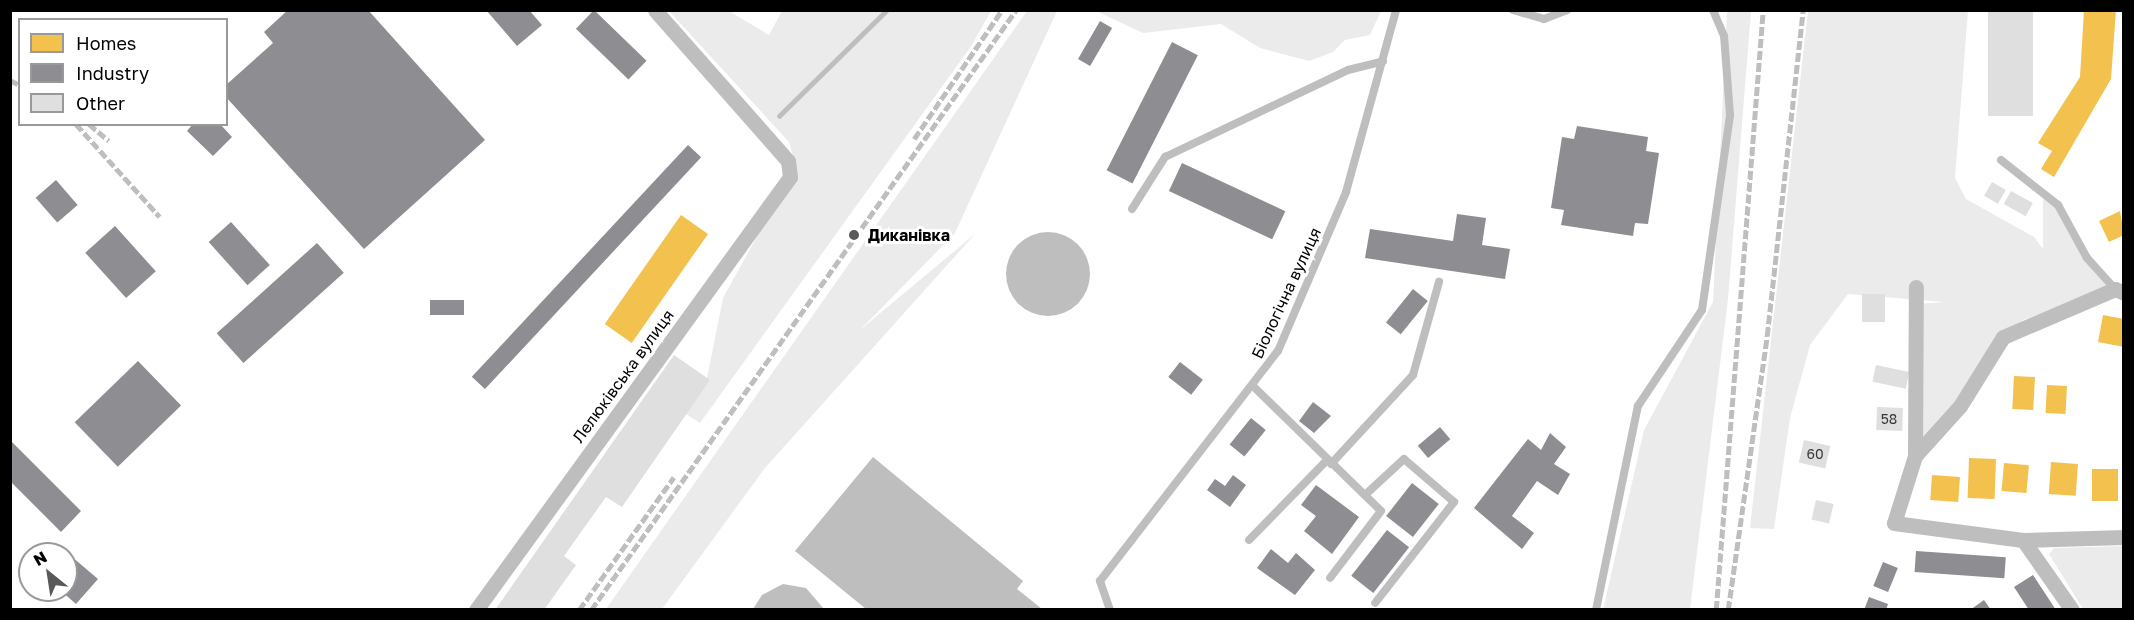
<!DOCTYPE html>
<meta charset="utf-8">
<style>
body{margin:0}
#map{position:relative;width:2134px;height:620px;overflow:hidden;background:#fff;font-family:"Golos Text",sans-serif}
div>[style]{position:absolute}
.green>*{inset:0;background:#ebebeb}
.water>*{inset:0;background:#bebebe}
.round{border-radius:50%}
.homes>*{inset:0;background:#f2c14e;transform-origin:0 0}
.industry>*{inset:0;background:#8d8d92;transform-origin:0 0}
.stream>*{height:4.5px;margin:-2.25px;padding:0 2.25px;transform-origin:2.25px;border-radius:2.25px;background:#bebebe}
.building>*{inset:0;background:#dfdfdf;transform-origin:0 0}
.service>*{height:8px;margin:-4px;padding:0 4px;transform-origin:4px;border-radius:4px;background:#bebebe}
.minor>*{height:15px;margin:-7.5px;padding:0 7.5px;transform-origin:7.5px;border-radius:7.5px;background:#bebebe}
.rail>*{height:4.5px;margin-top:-2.25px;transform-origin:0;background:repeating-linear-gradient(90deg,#bebebe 0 9px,transparent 0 12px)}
.dots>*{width:16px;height:16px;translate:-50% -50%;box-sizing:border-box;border:3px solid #fff;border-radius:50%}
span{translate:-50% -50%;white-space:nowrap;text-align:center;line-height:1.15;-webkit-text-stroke:6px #fff;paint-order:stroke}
.number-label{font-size:14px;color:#383838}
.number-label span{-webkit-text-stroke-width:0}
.poi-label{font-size:16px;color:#000;font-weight:700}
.left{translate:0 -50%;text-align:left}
.street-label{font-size:16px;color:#000}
.frame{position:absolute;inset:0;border:12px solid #000;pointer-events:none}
.legend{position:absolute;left:18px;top:18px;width:210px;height:108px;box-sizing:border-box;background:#fff;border:2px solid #999;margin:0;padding:8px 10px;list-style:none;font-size:18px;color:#000}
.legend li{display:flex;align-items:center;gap:12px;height:30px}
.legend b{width:30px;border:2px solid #999}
.north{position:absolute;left:18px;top:542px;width:60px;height:60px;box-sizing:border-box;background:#fff;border:2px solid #999;border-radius:50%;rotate:330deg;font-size:16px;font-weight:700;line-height:24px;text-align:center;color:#000}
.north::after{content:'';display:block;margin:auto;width:21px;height:27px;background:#595959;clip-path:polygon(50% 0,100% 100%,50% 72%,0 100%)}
</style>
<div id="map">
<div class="green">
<i style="clip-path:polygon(669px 11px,729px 11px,769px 35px,782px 11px,991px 11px,972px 45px,700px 423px,686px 414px,707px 378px,723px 298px,796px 166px,789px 142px)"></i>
<i style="clip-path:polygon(1027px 11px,1057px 11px,955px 233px,860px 330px,975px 234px,765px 468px,662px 609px,606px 609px)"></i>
<i style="clip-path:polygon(1096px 11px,1381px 10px,1381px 11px,1370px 35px,1345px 40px,1333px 52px,1309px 61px,1260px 48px,1221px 24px,1143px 33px)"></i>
<i style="clip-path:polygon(1727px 11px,1751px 11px,1728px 299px,1690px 609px,1603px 610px,1644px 430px,1713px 302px)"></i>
<i style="clip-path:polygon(1808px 11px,1968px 11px,1955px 178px,1966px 199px,2034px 237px,2043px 249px,2043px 199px,2058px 205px,2087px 258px,2115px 289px,2023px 320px,2003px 337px,1915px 456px,1916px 304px,1944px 302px,1848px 294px,1810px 345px,1790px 418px,1774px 529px,1750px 528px)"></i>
<i style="clip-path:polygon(2123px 546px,2123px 609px,2083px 609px,2049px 554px,2054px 548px)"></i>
</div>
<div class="water">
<i class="round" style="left:1006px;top:232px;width:84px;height:84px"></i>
<i style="clip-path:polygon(873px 457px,1023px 581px,1017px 589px,1042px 609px,866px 609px,795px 551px)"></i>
<i style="clip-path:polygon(783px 584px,806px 588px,824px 609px,753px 609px,762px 595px)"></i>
</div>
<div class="homes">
<i style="clip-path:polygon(2084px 10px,2116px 10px,2111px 79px,2054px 177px,2041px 169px,2052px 151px,2038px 143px,2080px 77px)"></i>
<i style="clip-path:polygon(2120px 211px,2124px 235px,2109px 242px,2099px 221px)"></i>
<i style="left:681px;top:215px;width:33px;height:133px;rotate:35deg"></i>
<i style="clip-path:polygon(2103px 315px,2124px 319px,2124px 347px,2098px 342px)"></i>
<i style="left:2014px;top:376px;width:21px;height:33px;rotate:3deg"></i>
<i style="left:2047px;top:385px;width:20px;height:28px;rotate:3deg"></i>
<i style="left:1969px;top:458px;width:27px;height:40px;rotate:2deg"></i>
<i style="left:2051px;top:462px;width:27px;height:32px;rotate:4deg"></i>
<i style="left:2004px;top:463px;width:25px;height:28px;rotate:5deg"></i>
<i style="left:2092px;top:469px;width:26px;height:32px"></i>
<i style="left:1932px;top:475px;width:28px;height:25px;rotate:4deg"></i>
</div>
<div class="industry">
<i style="clip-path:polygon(288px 10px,368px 10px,485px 140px,364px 249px,226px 97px,226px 85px,273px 43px,264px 32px)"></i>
<i style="clip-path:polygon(486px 10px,529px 10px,542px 25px,517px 46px)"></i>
<i style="left:594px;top:10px;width:73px;height:26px;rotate:44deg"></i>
<i style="left:1100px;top:21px;width:14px;height:44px;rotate:30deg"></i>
<i style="left:1172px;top:42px;width:29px;height:144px;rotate:27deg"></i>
<i style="clip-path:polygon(193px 124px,220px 124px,232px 137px,213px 156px,187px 131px)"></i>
<i style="clip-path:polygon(1577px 126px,1648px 137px,1646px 151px,1659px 153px,1648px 224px,1635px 223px,1633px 236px,1561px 225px,1564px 210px,1551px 208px,1562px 137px,1574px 139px)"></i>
<i style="left:688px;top:145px;width:18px;height:317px;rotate:43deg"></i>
<i style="left:1182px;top:163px;width:114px;height:31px;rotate:25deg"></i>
<i style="left:56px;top:180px;width:33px;height:27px;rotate:49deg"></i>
<i style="clip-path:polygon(1457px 214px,1486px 218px,1482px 245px,1510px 249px,1505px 279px,1365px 258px,1370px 229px,1453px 241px)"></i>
<i style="left:231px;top:222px;width:58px;height:30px;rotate:48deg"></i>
<i style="left:115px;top:226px;width:61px;height:40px;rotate:48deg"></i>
<i style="left:317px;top:243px;width:40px;height:135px;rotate:48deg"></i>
<i style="left:1413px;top:289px;width:19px;height:43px;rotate:39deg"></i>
<i style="left:464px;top:300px;width:15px;height:34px;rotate:90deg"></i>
<i style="left:138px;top:361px;width:62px;height:88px;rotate:46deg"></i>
<i style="left:1180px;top:362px;width:29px;height:19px;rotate:38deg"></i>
<i style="clip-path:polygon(1313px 402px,1331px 416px,1314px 433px,1299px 421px)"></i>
<i style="left:1251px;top:418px;width:19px;height:34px;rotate:39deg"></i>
<i style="left:1440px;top:427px;width:16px;height:29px;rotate:50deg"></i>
<i style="clip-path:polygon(1550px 433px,1566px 447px,1554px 464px,1570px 474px,1558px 495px,1537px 481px,1512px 516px,1534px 533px,1522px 549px,1474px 508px,1528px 439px,1541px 450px)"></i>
<i style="clip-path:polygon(10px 440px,81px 511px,61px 532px,10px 481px)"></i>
<i style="clip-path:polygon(1233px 475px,1246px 485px,1230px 507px,1207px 490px,1215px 479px,1225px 486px)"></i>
<i style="left:1412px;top:483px;width:34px;height:42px;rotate:38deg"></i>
<i style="clip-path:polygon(1316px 485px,1359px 517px,1332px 554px,1304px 531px,1316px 516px,1301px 505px)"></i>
<i style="left:1387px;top:530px;width:28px;height:58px;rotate:38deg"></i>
<i style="clip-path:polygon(1271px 549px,1288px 563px,1296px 553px,1315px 570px,1295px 595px,1257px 568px)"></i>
<i style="clip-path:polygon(65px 551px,98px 579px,76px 604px,60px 590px,66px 590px)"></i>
<i style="left:1916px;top:551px;width:90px;height:21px;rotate:4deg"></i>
<i style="left:1883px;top:562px;width:16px;height:26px;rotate:22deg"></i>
<i style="clip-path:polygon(2033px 575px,2056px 610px,2029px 610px,2014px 587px)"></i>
<i style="clip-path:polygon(1869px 597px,1888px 604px,1886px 610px,1864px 610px)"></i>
<i style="clip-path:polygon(1984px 600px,1991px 610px,1970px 610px)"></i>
</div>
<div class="stream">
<i style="left:779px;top:116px;width:151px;rotate:-44.5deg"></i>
</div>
<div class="building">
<i style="left:1988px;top:10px;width:45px;height:106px"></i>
<i style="left:1992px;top:182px;width:16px;height:16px;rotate:30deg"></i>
<i style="left:2011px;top:191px;width:25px;height:15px;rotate:29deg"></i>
<i style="left:1862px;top:294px;width:23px;height:28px"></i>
<i style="clip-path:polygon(674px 355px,710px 380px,622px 507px,606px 497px,564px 556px,576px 565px,544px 610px,495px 610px)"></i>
<i style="left:1876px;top:365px;width:34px;height:17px;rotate:12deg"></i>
<i style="left:1877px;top:407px;width:26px;height:23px;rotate:2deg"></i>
<i style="left:1804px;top:440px;width:27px;height:23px;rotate:13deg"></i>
<i style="left:1816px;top:500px;width:18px;height:20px;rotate:13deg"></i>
</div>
<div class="service">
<i style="left:1513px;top:10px;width:32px;rotate:16deg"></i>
<i style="left:1544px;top:19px;width:25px;rotate:-21deg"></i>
<i style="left:2001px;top:160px;width:73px;rotate:38.3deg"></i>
<i style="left:2058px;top:205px;width:60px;rotate:61.3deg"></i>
<i style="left:2087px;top:258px;width:42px;rotate:47.9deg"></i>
<i style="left:1132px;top:209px;width:62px;rotate:-57.6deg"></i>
<i style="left:1165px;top:157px;width:203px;rotate:-25.4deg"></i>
<i style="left:1348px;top:70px;width:36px;rotate:-14deg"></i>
<i style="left:1254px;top:387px;width:177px;rotate:44.3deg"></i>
<i style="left:1381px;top:511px;width:84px;rotate:127.3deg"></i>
<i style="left:1331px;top:464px;width:121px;rotate:-47.3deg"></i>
<i style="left:1413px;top:375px;width:97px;rotate:-74.4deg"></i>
<i style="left:1365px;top:495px;width:53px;rotate:-42.7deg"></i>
<i style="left:1404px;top:459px;width:66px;rotate:40.7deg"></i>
<i style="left:1454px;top:502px;width:128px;rotate:128deg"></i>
<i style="left:1249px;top:540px;width:112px;rotate:-45.7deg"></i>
<i style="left:1110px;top:610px;width:31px;rotate:-109deg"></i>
<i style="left:1100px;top:581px;width:291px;rotate:-52.3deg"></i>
<i style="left:1278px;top:351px;width:173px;rotate:-66.8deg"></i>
<i style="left:1346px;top:192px;width:189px;rotate:-74.6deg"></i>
<i style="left:1596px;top:610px;width:208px;rotate:-78.4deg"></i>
<i style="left:1638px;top:406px;width:115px;rotate:-56.3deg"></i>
<i style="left:1702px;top:310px;width:197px;rotate:-81.8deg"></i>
<i style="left:1730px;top:115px;width:79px;rotate:-94.3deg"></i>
<i style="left:1724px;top:36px;width:28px;rotate:-113deg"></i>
</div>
<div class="minor">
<i style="left:2124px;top:293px;width:10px;rotate:-156deg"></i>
<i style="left:2115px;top:289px;width:122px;rotate:156.8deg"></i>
<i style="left:2003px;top:337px;width:81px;rotate:121.9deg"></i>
<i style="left:1960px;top:406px;width:67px;rotate:132deg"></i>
<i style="left:1915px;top:456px;width:70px;rotate:107.4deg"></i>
<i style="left:1894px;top:523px;width:130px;rotate:7.5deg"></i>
<i style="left:2023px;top:540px;width:101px;rotate:-1.7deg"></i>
<i style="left:1915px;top:456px;width:169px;rotate:-89.7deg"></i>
<i style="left:2023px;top:540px;width:85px;rotate:55deg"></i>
<i style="left:476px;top:610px;width:535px;rotate:-54.05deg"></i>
<i style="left:790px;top:177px;width:16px;rotate:-97deg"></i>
<i style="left:788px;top:161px;width:201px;rotate:-131.4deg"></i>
</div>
<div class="rail">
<i style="left:10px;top:80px;width:11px;rotate:27deg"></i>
<i style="left:76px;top:124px;width:125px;rotate:47.9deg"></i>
<i style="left:89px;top:124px;width:26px;rotate:40deg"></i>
<i style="left:914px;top:139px;width:156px;rotate:-55.7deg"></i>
<i style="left:579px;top:610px;width:163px;rotate:-54.5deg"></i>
<i style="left:591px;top:610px;width:735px;rotate:-54.69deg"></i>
<i style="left:1716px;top:610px;width:602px;rotate:-85.52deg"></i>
<i style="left:1728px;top:610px;width:277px;rotate:-81.9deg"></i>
<i style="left:1767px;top:336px;width:328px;rotate:-83.7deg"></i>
</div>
<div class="dots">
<i style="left:854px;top:235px;background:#595959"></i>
</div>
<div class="number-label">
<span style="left:1889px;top:419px">58</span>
<span style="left:1815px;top:454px">60</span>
</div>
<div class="poi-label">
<span class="left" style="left:868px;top:235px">Диканівка</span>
</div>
<div class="street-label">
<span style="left:1286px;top:293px;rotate:-65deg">Біологічна вулиця</span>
<span style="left:623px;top:376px;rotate:-54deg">Лелюківська вулиця</span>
</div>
<div class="frame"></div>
<ul class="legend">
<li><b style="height:16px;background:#f2c14e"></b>Homes</li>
<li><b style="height:16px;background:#8d8d92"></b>Industry</li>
<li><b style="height:16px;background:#dfdfdf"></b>Other</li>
</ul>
<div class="north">N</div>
</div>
